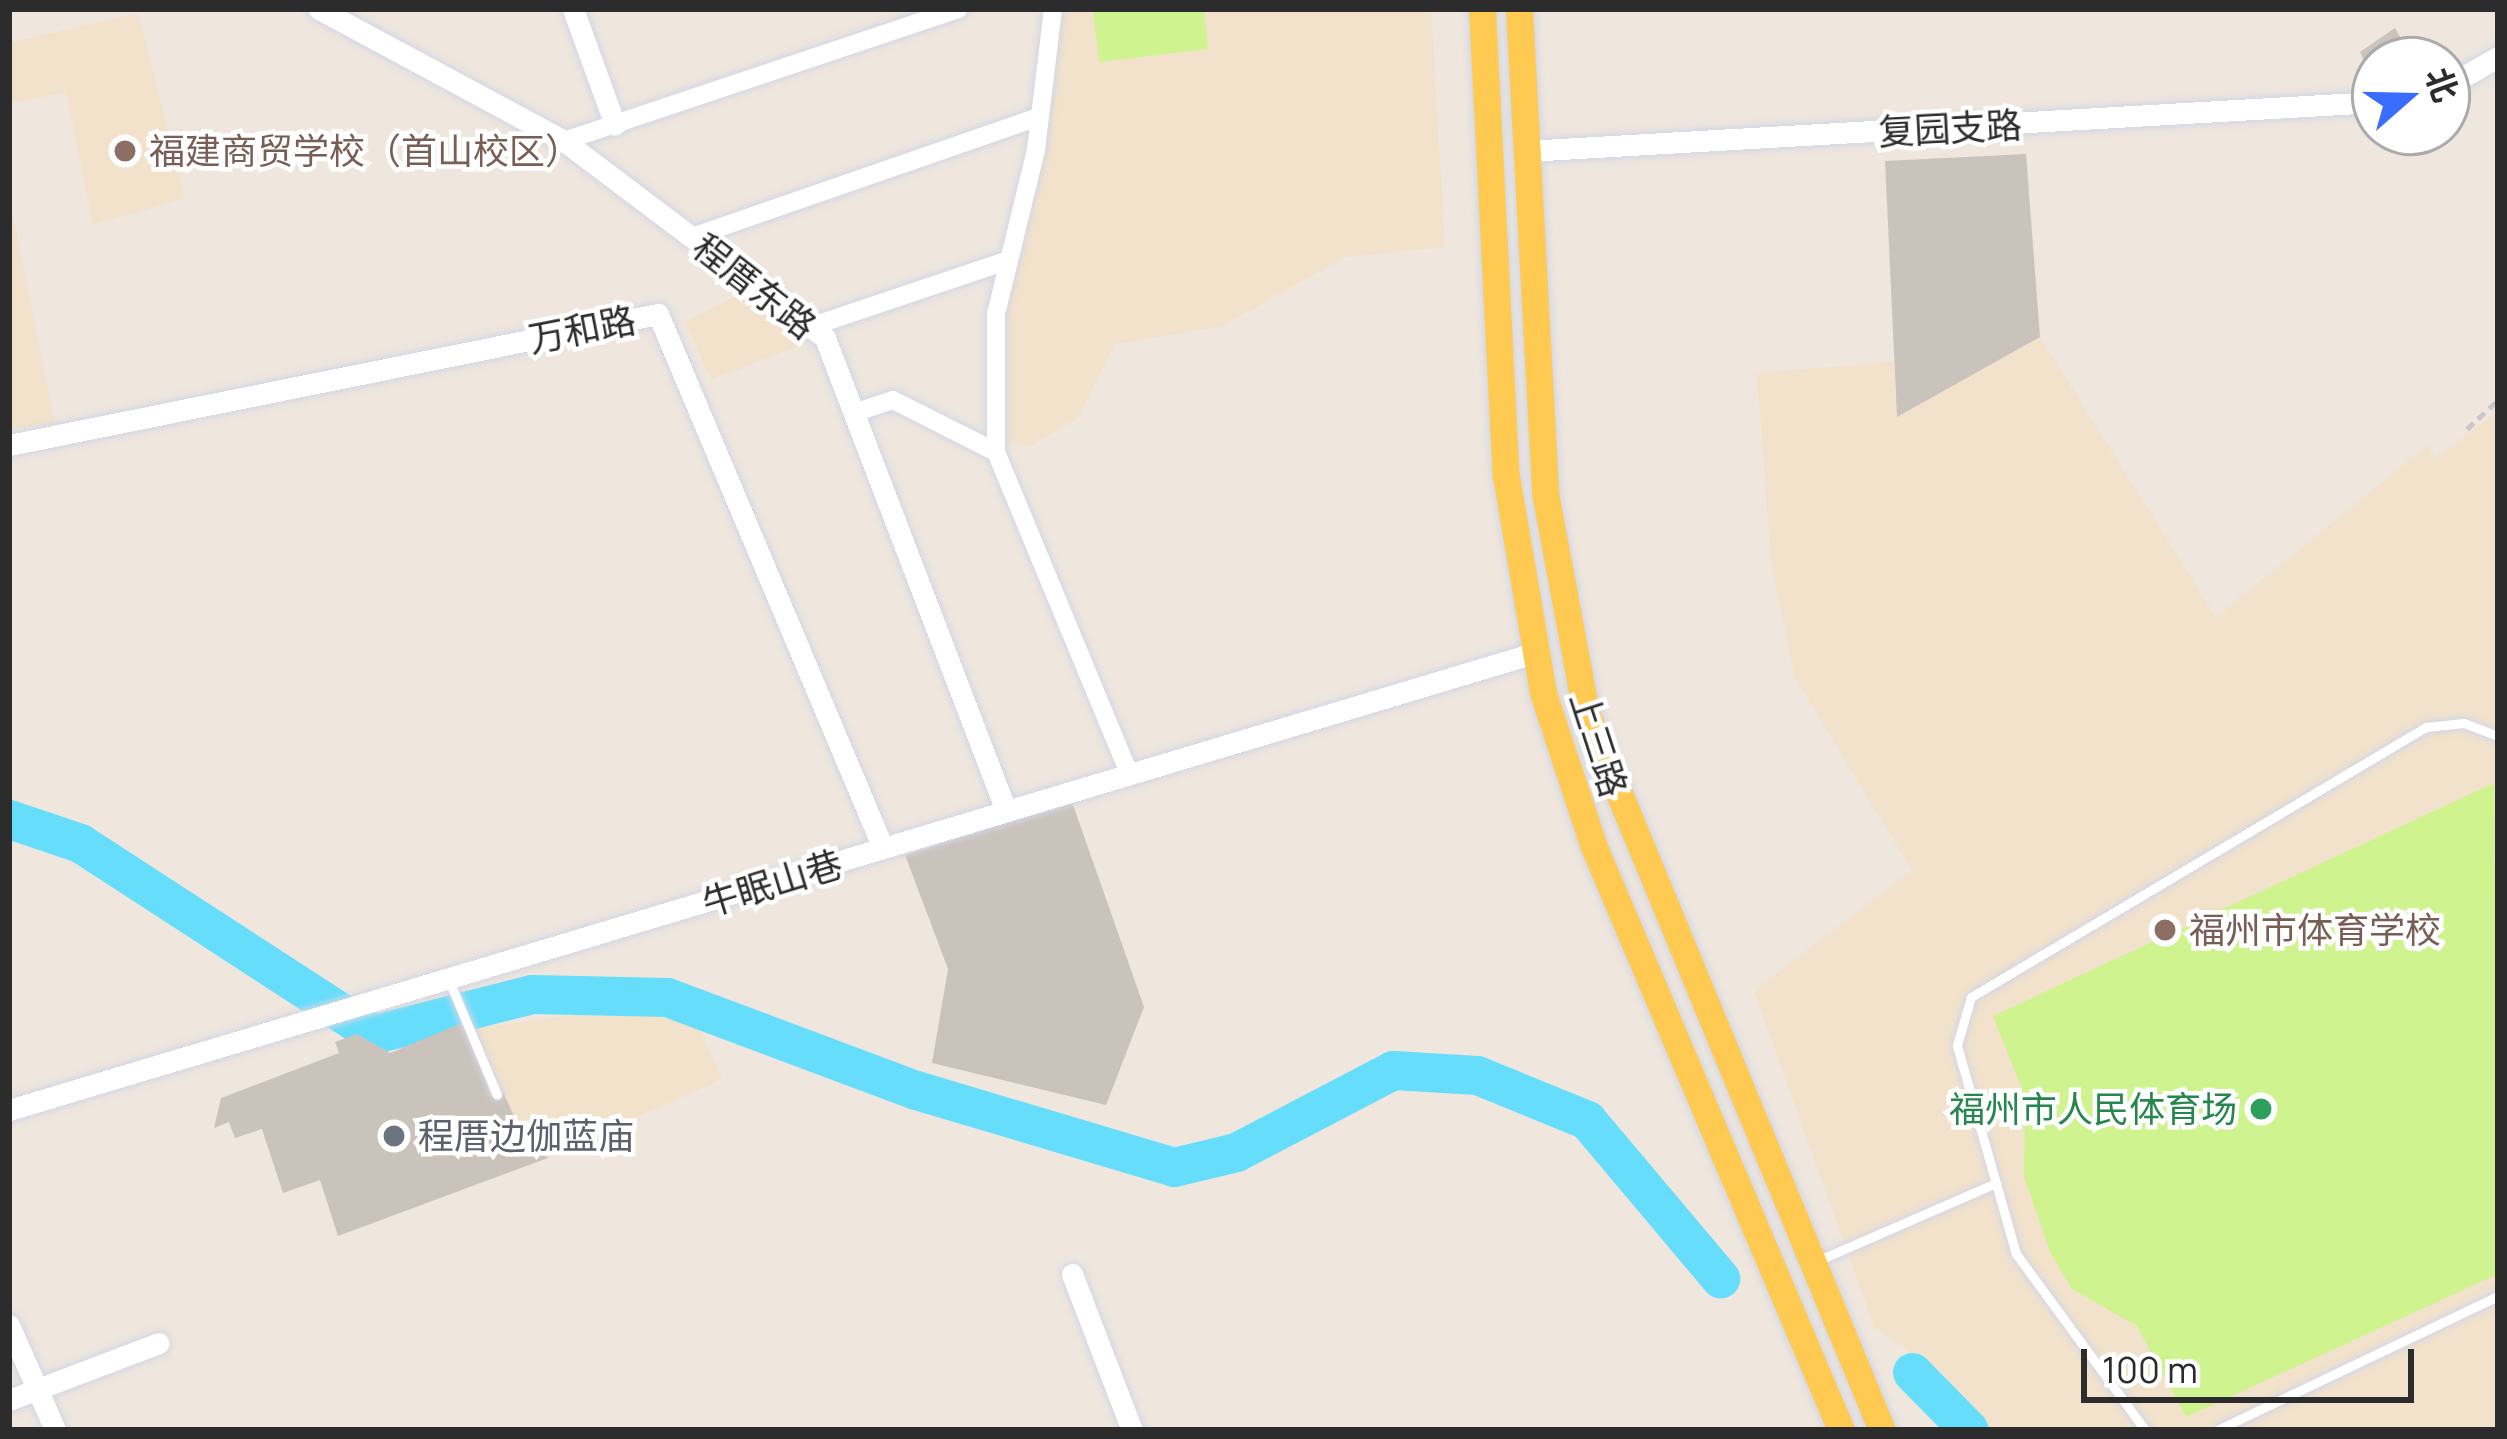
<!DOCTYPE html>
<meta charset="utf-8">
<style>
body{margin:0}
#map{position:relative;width:2507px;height:1439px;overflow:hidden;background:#efe6dd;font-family:Manrope,"Noto Sans SC",sans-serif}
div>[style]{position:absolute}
.education>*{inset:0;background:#f2e2cb}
.pitch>*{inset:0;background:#cff38f}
.river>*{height:39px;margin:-19.5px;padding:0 19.5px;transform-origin:19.5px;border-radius:19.5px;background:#66defb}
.building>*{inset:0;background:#cac3bc}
.path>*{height:4.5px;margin-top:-2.25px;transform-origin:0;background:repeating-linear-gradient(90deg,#c8c8c8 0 9px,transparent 0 15px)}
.roads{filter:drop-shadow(0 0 3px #d2d7e6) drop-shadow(0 0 3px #d2d7e6)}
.service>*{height:9px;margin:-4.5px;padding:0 4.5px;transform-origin:4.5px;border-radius:4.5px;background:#fff}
.minor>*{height:18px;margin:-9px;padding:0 9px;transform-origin:9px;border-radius:9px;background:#fff}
.tertiary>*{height:21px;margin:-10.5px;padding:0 10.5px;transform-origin:10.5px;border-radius:10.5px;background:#fff}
.primary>*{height:27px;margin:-13.5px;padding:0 13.5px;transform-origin:13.5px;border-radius:13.5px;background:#ffca52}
.dots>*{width:33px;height:33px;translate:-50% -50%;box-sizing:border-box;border:6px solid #fff;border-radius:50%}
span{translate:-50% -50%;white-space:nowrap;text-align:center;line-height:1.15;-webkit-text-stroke:9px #fff;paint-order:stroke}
.street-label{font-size:36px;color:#2c2c2c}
.education-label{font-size:36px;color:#785e54}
.left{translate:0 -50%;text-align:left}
.leisure-label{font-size:36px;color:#27864d}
.right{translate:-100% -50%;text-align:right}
.worship-label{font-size:36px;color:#5b616d}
.frame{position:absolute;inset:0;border:12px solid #2c2c2c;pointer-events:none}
.north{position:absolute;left:2351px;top:36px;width:120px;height:120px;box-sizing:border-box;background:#fff;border:3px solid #ababab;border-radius:50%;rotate:70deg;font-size:33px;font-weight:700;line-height:48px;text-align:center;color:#2c2c2c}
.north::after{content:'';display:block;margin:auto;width:42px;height:54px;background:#3a6cff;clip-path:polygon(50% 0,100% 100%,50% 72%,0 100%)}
.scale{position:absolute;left:2081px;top:1349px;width:333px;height:54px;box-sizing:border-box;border:6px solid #2c2c2c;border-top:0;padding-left:15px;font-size:36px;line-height:42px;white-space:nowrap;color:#2c2c2c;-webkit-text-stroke:9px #fff;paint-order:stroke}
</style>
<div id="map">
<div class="education">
<i style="clip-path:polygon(1060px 9px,1431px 9px,1445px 247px,1346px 257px,1222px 326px,1115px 344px,1078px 418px,1032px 445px,1003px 443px,999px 324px)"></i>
<i style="clip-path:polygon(138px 13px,185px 198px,93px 225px,66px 92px,9px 104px,9px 43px)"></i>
<i style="clip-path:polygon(9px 195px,55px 424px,9px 429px)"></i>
<i style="clip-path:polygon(750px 289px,816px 339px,711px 380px,685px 321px)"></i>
<i style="clip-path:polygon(2040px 337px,2216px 617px,2427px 446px,2436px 458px,2498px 411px,2498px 1430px,1988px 1430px,1940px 1371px,1874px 1327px,1754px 991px,1912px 870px,1795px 678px,1771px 562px,1757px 373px,1893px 362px,1897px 415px)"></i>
<i style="clip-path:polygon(628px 1007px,700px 1029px,722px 1079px,548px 1158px,526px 1143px,473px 1029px)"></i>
</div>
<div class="pitch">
<i style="clip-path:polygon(1093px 9px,1204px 9px,1208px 49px,1099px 62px)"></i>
<i style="clip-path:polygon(2494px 783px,2498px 1274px,2186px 1417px,2137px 1326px,2072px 1289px,2051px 1254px,2024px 1177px,2025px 1096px,1993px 1016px)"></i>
</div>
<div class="river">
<i style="left:9px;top:819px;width:75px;rotate:18.7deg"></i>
<i style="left:80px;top:843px;width:351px;rotate:33deg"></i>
<i style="left:374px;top:1034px;width:163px;rotate:-14.2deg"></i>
<i style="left:532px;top:994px;width:135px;rotate:1.3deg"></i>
<i style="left:667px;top:997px;width:266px;rotate:20.5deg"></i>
<i style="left:916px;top:1090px;width:269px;rotate:16.6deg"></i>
<i style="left:1174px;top:1167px;width:64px;rotate:-13.6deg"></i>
<i style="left:1236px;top:1152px;width:177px;rotate:-27.6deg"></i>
<i style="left:1393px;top:1070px;width:84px;rotate:3.4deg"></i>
<i style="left:1477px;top:1075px;width:119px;rotate:22.2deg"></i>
<i style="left:1587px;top:1120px;width:207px;rotate:49.9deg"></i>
<i style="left:1912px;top:1372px;width:81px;rotate:45.5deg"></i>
</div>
<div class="building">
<i style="clip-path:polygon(2395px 28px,2413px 60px,2375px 60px,2375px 86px,2360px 52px)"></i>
<i style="clip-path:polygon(2026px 154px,2040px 337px,1897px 417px,1885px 161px)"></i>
<i style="clip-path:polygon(1072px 802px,1144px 1007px,1106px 1105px,932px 1063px,948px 969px,905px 855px)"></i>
<i style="clip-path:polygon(462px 1023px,492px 1097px,503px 1092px,526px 1143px,548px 1158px,338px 1236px,320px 1180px,283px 1193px,262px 1129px,235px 1138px,229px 1122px,214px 1128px,221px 1098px,339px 1053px,335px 1042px,357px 1034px,390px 1053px)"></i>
</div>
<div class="path">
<i style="left:2467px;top:429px;width:42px;rotate:-43.1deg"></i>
</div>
<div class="roads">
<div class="service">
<i style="left:450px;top:983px;width:121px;rotate:67.2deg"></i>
<i style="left:1819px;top:1260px;width:193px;rotate:-23.5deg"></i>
<i style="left:2145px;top:1430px;width:218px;rotate:-126.2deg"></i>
<i style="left:2016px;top:1254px;width:217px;rotate:-105.8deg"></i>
<i style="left:1957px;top:1045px;width:50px;rotate:-73.7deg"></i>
<i style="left:1971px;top:997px;width:529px;rotate:-30.69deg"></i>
<i style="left:2426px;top:727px;width:38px;rotate:-6deg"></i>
<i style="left:2464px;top:723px;width:36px;rotate:21deg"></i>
<i style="left:2217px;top:1430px;width:311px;rotate:-25.5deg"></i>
</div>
<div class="minor">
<i style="left:1053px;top:9px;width:142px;rotate:96.9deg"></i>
<i style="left:1036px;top:150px;width:169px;rotate:103.7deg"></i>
<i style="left:996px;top:314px;width:138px;rotate:90deg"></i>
<i style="left:996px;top:452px;width:344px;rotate:67.5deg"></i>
<i style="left:564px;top:141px;width:416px;rotate:-18.5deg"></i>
<i style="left:692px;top:237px;width:366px;rotate:-19.1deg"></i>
<i style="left:807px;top:328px;width:210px;rotate:-18.6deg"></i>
<i style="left:854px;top:413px;width:41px;rotate:-18.4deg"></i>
<i style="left:893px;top:400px;width:115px;rotate:26.8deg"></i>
</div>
<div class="tertiary">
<i style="left:319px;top:9px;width:278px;rotate:28.3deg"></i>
<i style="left:564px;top:141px;width:327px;rotate:37deg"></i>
<i style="left:825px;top:338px;width:503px;rotate:69.04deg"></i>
<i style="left:573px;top:9px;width:123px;rotate:70.1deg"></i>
<i style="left:2447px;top:86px;width:59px;rotate:-29.6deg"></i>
<i style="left:1526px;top:151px;width:850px;rotate:-3.3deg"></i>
<i style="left:9px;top:445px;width:662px;rotate:-11.41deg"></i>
<i style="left:658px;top:314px;width:579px;rotate:67.15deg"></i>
<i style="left:9px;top:1110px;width:1592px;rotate:-16.68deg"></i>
<i style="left:1072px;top:1274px;width:167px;rotate:69deg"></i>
<i style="left:9px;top:1325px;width:115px;rotate:66.3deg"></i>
<i style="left:9px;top:1400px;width:160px;rotate:-20.8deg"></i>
</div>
<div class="primary">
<i style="left:1482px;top:9px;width:468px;rotate:87.1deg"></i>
<i style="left:1506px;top:476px;width:220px;rotate:80.3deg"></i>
<i style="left:1543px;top:693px;width:162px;rotate:71.7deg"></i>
<i style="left:1594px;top:847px;width:633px;rotate:67.04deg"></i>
<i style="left:1519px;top:9px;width:485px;rotate:86.9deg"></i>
<i style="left:1545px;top:493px;width:224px;rotate:79.4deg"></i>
<i style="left:1586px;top:713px;width:776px;rotate:67.57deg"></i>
</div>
</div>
<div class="dots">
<i style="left:125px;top:151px;background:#8d6e63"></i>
<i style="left:2165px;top:930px;background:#8d6e63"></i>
<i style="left:2261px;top:1109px;background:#2e9e5b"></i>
<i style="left:394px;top:1136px;background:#6b7280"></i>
</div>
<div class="street-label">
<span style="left:1950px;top:128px;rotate:-3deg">复园支路</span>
<span style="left:755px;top:286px;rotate:38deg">程厝东路</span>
<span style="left:582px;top:329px;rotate:-11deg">万和路</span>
<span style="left:1599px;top:744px;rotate:72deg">上三路</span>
<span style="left:772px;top:883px;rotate:-17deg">牛眠山巷</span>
</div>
<div class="education-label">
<span class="left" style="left:149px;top:151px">福建商贸学校（首山校区）</span>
<span class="left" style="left:2189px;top:930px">福州市体育学校</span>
</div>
<div class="leisure-label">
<span class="right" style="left:2237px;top:1109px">福州市人民体育场</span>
</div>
<div class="worship-label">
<span class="left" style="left:418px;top:1136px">程厝边伽蓝庙</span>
</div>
<div class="frame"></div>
<div class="north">北</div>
<div class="scale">100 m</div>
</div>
